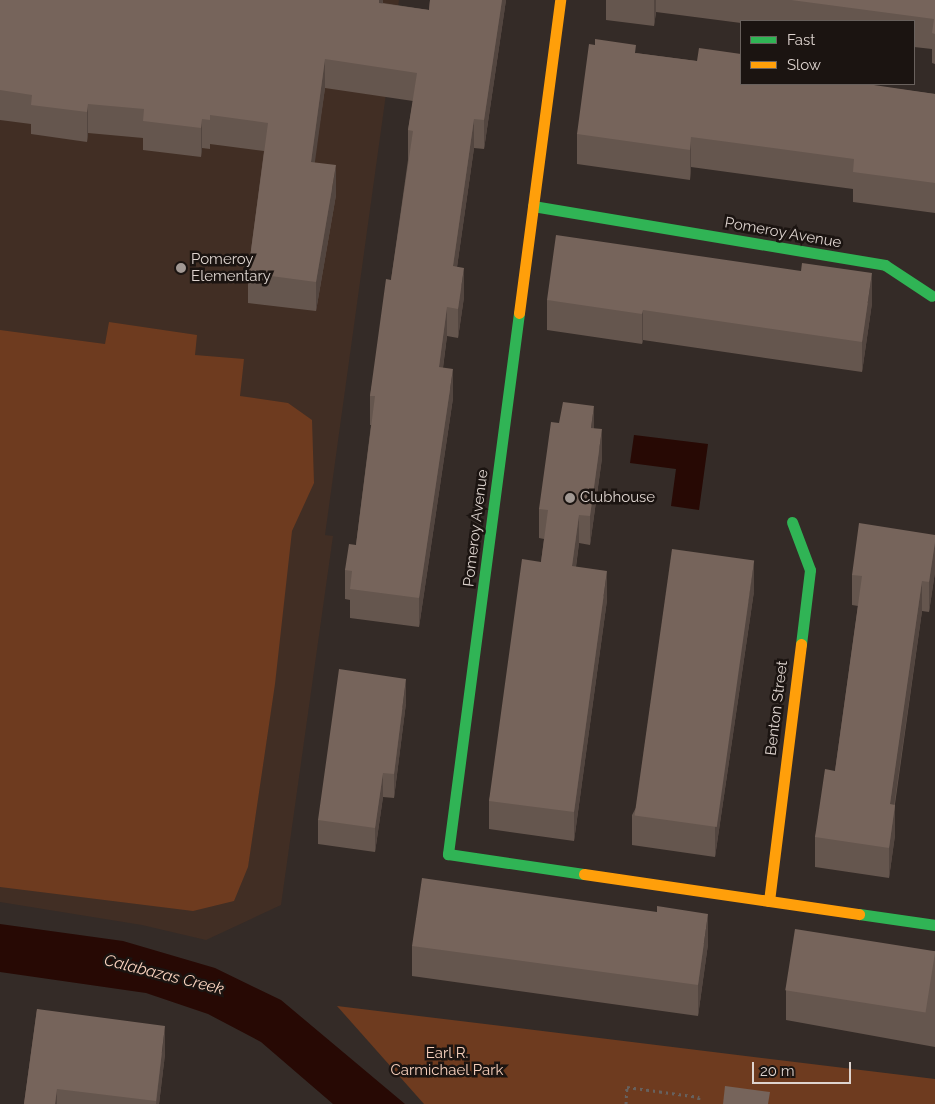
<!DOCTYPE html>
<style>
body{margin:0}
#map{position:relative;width:935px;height:1104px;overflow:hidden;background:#342b27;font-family:Raleway,sans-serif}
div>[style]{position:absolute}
.built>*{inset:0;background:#412e24}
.green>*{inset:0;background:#6e3b1f}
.water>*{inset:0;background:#270904}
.path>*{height:3px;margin-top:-1.5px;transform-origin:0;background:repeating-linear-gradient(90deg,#67615e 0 2.5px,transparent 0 6.5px)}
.fast>*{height:11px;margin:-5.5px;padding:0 5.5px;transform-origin:5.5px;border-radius:5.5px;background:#30b455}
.slow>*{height:11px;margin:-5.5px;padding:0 5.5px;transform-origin:5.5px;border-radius:5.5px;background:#ff9f0a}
.wall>*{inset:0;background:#65564e}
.shaded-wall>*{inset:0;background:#534640}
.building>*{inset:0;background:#76645b;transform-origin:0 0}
.dots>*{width:14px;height:14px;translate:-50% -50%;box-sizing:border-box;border:2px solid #1b1411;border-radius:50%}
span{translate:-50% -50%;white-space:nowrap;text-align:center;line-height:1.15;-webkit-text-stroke:5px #1b1411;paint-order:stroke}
.street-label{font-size:15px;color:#ded4cf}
.poi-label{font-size:15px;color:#ded4cf}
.left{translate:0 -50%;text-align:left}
.park-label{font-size:15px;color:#f8d1bd}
.water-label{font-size:16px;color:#fad3bf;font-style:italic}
.legend{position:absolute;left:740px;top:20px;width:175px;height:65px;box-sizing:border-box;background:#1b1411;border:1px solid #69615d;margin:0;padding:6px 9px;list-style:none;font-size:15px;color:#ded4cf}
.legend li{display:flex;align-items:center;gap:10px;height:25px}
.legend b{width:25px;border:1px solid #69615d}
.scale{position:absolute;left:752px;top:1062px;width:99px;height:22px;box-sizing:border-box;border:2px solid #ded4cf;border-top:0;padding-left:6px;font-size:15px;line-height:18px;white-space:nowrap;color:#ded4cf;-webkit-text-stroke:4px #1b1411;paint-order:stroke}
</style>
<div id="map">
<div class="built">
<i style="clip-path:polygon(0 0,399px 0,325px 535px,333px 536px,281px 905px,206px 940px,142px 925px,0 902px)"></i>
</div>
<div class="green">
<i style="clip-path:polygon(109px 322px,197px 335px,195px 355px,244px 359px,240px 396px,288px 403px,312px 420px,314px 483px,292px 531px,275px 684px,248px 867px,234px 901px,193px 911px,0 887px,0 330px,105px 344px)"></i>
<i style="clip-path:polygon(337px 1006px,935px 1079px,935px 1104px,424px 1104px)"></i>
</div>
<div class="water">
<i style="clip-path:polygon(634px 435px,708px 444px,699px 510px,671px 506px,676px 469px,630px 463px)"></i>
<i style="clip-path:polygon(0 924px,123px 941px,215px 968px,281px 1000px,405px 1104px,333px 1104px,261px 1042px,208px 1014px,146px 993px,0 972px)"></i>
</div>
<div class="path">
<i style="left:626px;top:1104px;width:17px;rotate:-87deg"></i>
<i style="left:627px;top:1087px;width:73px;rotate:7.9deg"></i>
<i style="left:699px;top:1097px;width:7px;rotate:98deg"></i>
</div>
<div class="fast">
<i style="left:533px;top:206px;width:357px;rotate:9.5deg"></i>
<i style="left:885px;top:265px;width:56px;rotate:33.4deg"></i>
<i style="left:519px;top:313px;width:546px;rotate:97.48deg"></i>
<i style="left:448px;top:854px;width:137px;rotate:8.4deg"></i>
<i style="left:792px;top:522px;width:51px;rotate:69.4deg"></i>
<i style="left:810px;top:570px;width:75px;rotate:96.9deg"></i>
<i style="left:859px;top:914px;width:77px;rotate:8.2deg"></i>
</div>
<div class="slow">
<i style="left:519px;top:313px;width:316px;rotate:-82.5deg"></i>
<i style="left:584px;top:874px;width:278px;rotate:8.3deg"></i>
<i style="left:769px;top:901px;width:259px;rotate:-82.9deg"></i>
</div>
<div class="wall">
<i style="clip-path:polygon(0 0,383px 0,383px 3px,429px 10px,430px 0,506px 0,484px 149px,474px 148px,457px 267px,464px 297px,458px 338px,447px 336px,443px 368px,453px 398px,419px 627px,350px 618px,350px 600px,345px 599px,345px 570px,356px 545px,371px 425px,370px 425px,370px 396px,391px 280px,408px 160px,408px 130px,413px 101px,325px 88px,314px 162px,336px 195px,316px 311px,248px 303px,248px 273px,264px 151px,210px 144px,210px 149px,202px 148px,201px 157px,143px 150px,143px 138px,88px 133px,87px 142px,31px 134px,31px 124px,0 120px)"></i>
<i style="clip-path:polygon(606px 0,935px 0,935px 64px,932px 63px,932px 49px,914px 47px,914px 21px,741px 21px,741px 23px,656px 12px,654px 26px,606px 20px)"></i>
<i style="clip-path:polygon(636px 53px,868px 84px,868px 85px,935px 94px,935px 213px,853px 202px,853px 189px,691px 167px,690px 180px,577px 164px,577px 134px)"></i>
<i style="clip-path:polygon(547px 300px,872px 303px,862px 372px,643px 340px,642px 344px,547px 330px)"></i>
<i style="clip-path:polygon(594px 428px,602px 458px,590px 545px,579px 543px,576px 567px,607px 600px,574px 841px,489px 829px,489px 801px,541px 562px,544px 539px,539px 538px,539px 509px)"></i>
<i style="clip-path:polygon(935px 535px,935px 572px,929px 612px,922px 611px,895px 804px,895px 835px,889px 878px,815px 867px,815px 837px,835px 771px,858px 606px,852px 605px,852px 575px)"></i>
<i style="clip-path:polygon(754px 591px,715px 857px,632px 845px,632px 815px)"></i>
<i style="clip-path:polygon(406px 703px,394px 798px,383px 797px,375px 852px,318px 844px,318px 820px)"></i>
<i style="clip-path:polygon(708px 944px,698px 1016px,412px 976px,412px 946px)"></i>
<i style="clip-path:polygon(935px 951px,935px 1047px,786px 1020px,786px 990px)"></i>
<i style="clip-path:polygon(37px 1009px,165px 1054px,159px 1104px,24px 1104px)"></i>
</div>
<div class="shaded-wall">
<i style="clip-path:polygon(379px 0,383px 0,379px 32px)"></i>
<i style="clip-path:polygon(502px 0,506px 0,484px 149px,484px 120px)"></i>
<i style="clip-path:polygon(654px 0,656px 0,656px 12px,654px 26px)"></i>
<i style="clip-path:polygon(325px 59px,325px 88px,311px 191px,311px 162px)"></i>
<i style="clip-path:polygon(88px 104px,88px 133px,87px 142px,87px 112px)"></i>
<i style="clip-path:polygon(202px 119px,202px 148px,201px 157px,201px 128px)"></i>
<i style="clip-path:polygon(474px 119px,474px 148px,453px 295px,453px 266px)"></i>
<i style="clip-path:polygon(691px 137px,691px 167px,690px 180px,690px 150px)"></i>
<i style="clip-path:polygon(336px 165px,336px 195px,316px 311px,316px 282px)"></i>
<i style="clip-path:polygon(464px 268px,464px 297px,458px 338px,458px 309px)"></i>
<i style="clip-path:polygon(872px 273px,872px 303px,862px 372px,862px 342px)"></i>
<i style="clip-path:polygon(447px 307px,447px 336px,439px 397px,439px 367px)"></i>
<i style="clip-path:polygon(643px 310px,643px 340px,642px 344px,642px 314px)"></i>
<i style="clip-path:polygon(453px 369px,453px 398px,419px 627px,419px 598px)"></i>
<i style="clip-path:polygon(594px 406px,594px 435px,591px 428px)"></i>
<i style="clip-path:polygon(602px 429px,602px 458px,590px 545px,590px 516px)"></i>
<i style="clip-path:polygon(579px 515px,579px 543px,572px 595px,572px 566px)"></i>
<i style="clip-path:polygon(935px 542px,935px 572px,929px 612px,929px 582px)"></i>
<i style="clip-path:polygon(754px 561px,754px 591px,715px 857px,715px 827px)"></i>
<i style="clip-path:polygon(607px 571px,607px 600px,574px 841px,574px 812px)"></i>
<i style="clip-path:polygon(922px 581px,922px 611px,890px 834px,890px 804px)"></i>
<i style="clip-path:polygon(406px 679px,406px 703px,394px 798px,394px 774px)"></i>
<i style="clip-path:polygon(383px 773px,383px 797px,375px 852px,375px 828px)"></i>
<i style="clip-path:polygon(895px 805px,895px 835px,889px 878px,889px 848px)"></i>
<i style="clip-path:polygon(708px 914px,708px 944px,698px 1016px,698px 985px)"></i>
<i style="clip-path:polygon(165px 1026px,165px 1054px,159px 1104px,156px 1104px)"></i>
<i style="clip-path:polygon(57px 1089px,57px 1104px,55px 1104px)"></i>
</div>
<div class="building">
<i style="clip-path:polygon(0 0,379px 0,379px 3px,429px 10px,430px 0,502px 0,484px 120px,474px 119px,453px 266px,464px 268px,458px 309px,447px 307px,439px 367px,453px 369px,419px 598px,350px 589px,352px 571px,345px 570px,349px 544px,356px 545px,375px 396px,370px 396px,380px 323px,386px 279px,391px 280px,413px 131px,408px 130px,417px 73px,325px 59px,311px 162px,336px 165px,316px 282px,248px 273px,268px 123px,210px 115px,210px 120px,202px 119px,201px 128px,143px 121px,144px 109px,88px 104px,87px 112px,31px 105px,32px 95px,0 90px)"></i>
<i style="clip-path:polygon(791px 0,935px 0,935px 34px,932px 33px,934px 19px)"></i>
<i style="clip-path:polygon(595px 39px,636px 45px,635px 53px,697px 61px,699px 48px,741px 54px,741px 84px,867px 84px,935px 94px,935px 183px,853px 172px,854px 159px,691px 137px,690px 150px,577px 134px,589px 44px,595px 45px)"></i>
<i style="clip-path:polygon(556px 235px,801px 271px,802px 263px,872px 273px,862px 342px,643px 310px,642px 314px,547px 300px)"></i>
<i style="clip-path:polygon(563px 402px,594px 406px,591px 428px,602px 429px,590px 516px,579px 515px,572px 566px,607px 571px,574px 812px,489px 801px,522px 559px,541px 562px,548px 510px,539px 509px,551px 422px,559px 423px)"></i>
<i style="clip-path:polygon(859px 523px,935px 535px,935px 542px,929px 582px,922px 581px,890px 804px,895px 805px,889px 848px,815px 837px,825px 769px,835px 771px,862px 576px,852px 575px)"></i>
<i style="left:672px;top:549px;width:83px;height:269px;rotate:8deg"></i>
<i style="clip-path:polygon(339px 669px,406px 679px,394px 774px,383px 773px,375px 828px,318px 820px)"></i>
<i style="clip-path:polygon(422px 878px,657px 912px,657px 906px,708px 914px,698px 985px,412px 946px)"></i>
<i style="left:795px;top:929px;width:142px;height:62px;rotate:9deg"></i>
<i style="clip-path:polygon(37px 1009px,165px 1026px,156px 1101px,57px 1089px,55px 1104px,24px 1104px)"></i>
<i style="clip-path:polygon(725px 1086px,770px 1092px,768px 1104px,723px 1104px)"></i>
</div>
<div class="dots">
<i style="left:181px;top:268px;background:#a29994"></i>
<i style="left:570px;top:498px;background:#a29994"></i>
</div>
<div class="street-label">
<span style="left:783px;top:233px;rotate:10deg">Pomeroy Avenue</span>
<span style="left:476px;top:528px;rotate:-83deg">Pomeroy Avenue</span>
<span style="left:777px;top:708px;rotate:-83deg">Benton Street</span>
</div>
<div class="poi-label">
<span class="left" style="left:191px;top:268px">Pomeroy<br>Elementary</span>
<span class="left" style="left:580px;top:498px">Clubhouse</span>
</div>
<div class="park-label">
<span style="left:447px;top:1062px">Earl R.<br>Carmichael Park</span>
</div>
<div class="water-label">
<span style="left:164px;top:975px;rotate:14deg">Calabazas Creek</span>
</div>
<ul class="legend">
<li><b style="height:6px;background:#30b455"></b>Fast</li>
<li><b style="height:6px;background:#ff9f0a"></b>Slow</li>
</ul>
<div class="scale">20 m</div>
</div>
